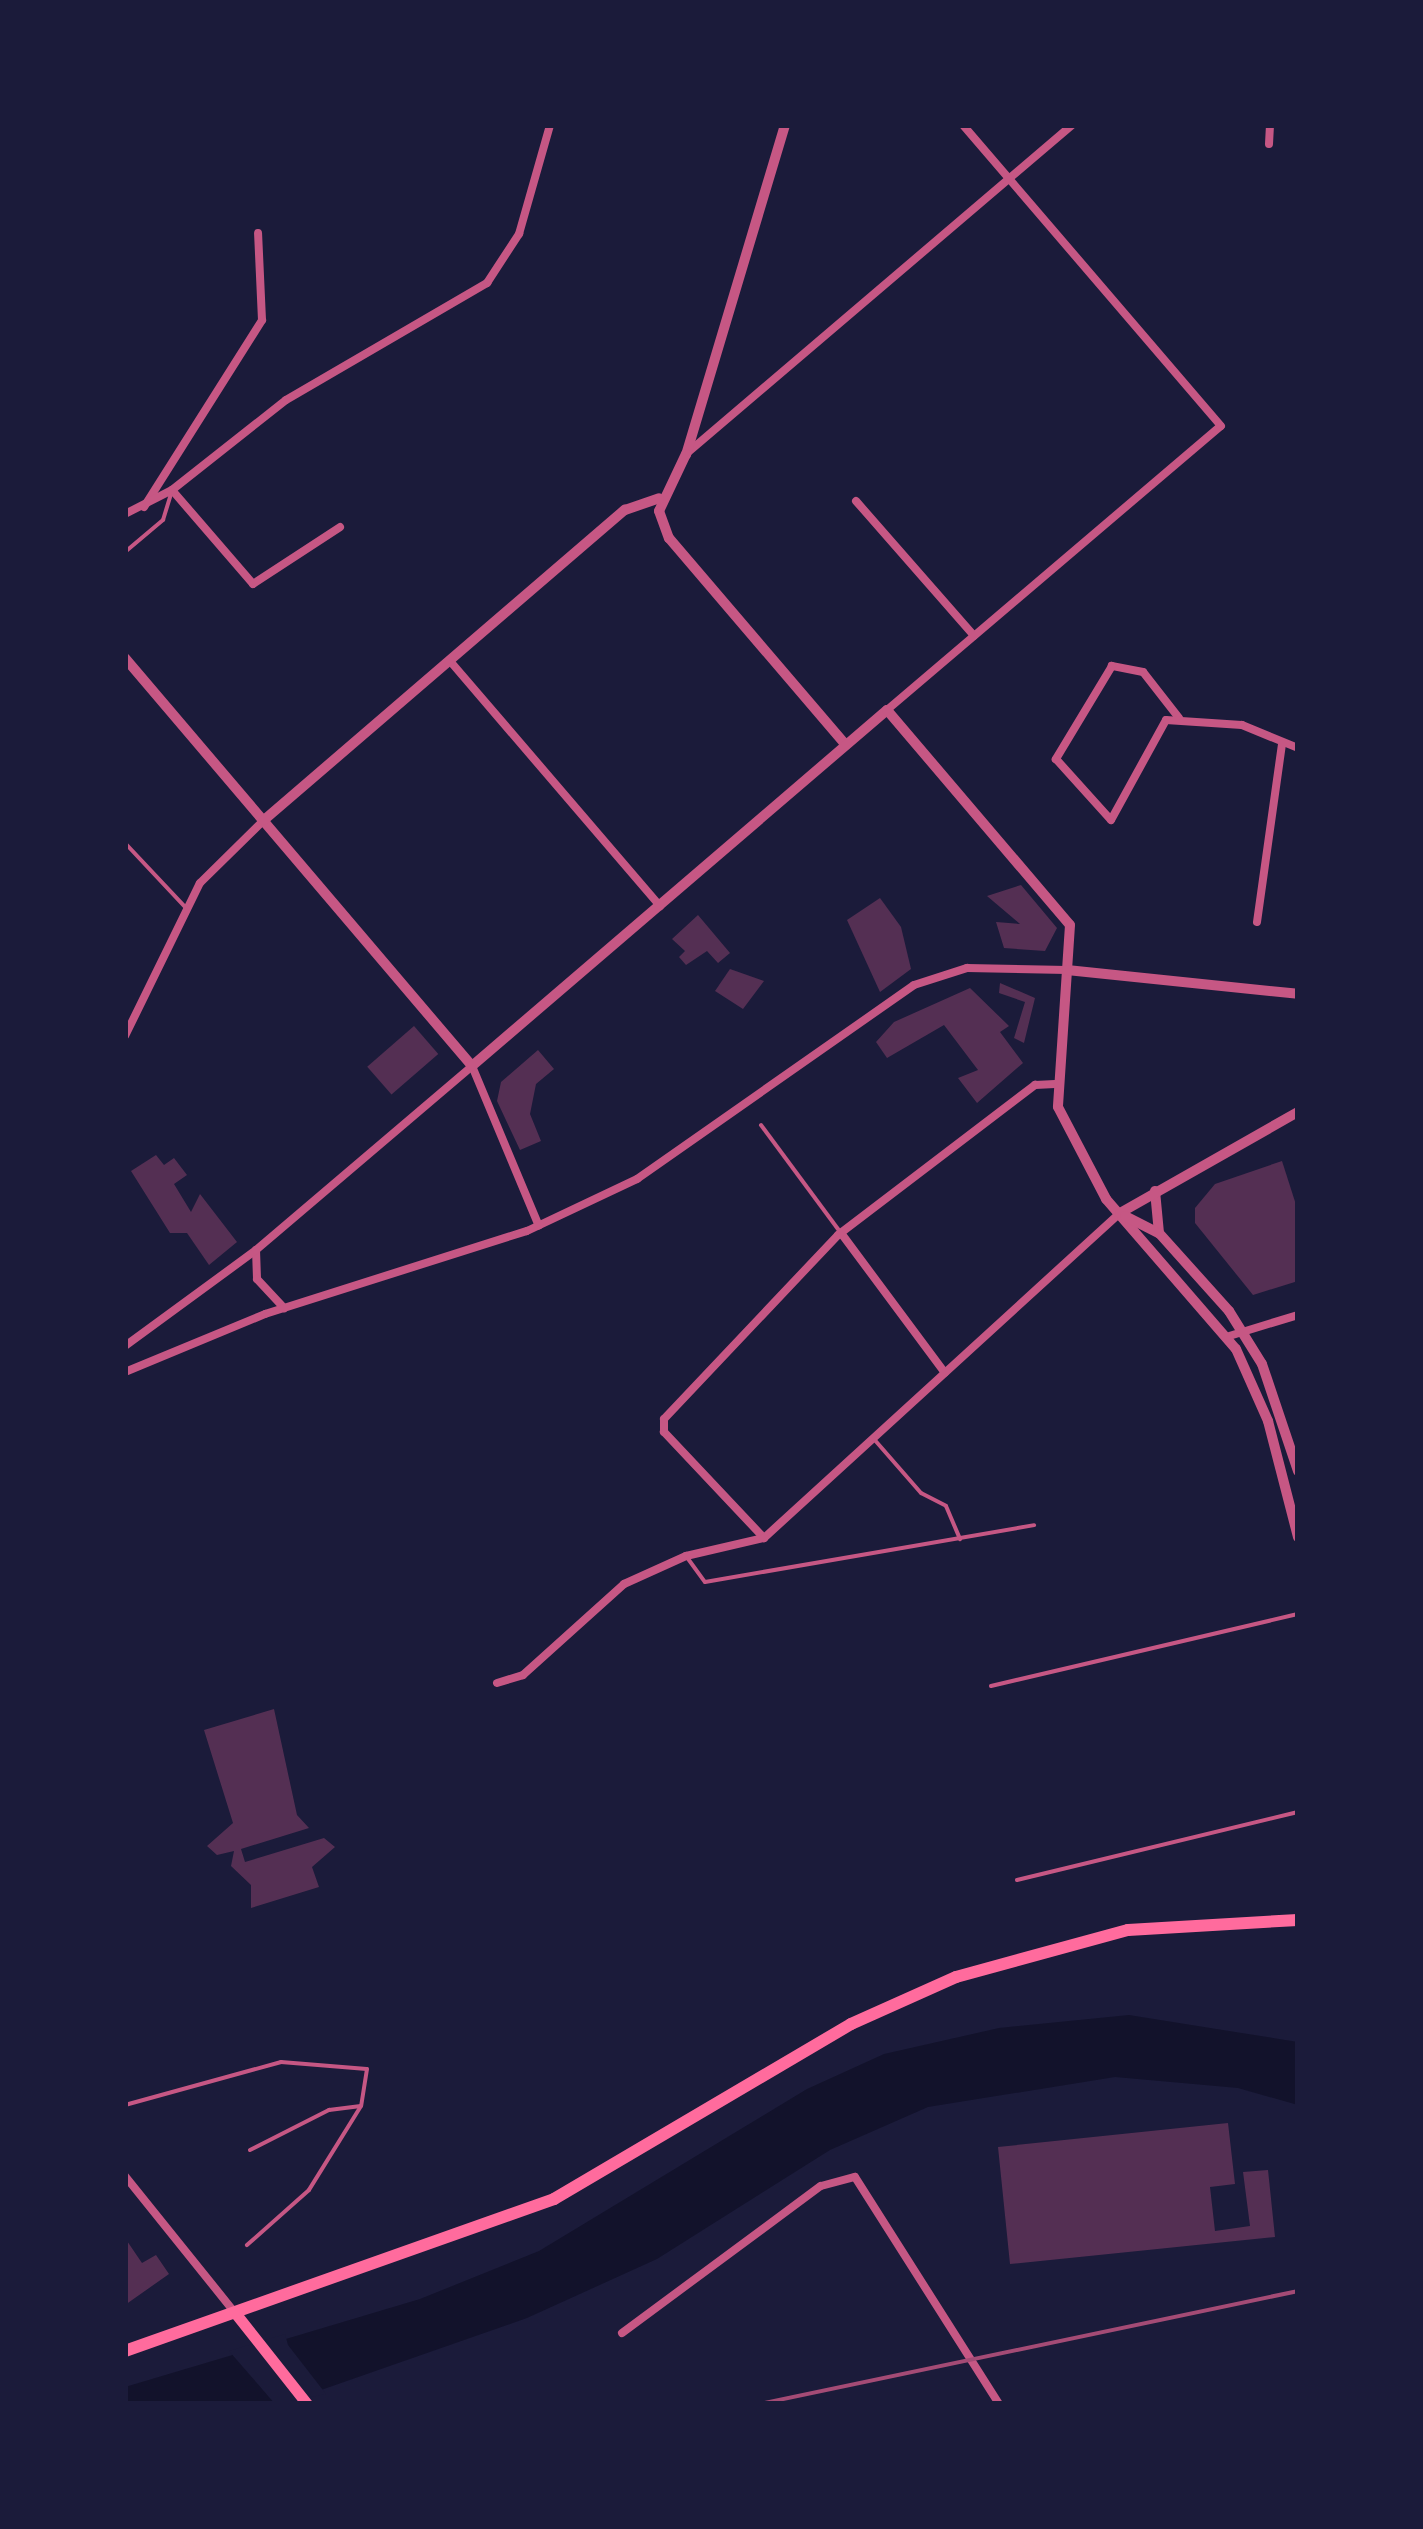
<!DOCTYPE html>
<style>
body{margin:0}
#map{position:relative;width:1423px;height:2529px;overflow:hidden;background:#1b1b3a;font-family:"Titillium Web",sans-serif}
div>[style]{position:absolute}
.water>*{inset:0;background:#12122b}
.pier>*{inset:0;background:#1b1b3a}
.building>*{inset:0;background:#542f53;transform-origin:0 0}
.service>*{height:4px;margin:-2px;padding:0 2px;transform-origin:2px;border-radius:2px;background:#c65784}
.minor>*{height:8px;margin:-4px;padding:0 4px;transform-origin:4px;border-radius:4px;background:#c65784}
.tertiary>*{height:10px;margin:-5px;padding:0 5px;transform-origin:5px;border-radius:5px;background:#c65784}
.secondary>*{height:11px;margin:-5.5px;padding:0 5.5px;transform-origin:5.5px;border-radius:5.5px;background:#ff6b9d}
.primary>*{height:12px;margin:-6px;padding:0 6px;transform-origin:6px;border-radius:6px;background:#ff6b9d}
.rail>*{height:4px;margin:-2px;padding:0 2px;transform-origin:2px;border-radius:2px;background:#a44b75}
span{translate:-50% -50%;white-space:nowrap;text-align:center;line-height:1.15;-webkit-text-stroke:8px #1b1b3a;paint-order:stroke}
.frame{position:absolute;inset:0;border:128px solid #1b1b3a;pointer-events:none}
</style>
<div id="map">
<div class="water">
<i style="clip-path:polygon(1129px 2015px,1298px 2042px,1298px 2105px,1238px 2088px,1115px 2077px,928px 2107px,830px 2150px,657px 2259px,527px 2318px,281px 2404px,125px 2404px,125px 2387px,420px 2299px,539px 2251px,807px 2089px,884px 2054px,999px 2028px)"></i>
</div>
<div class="pier">
<i style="clip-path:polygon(285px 2334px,288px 2345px,326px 2394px,275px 2404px,229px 2351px)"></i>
</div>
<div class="building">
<i style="clip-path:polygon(1021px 885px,1057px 928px,1045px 951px,1004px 948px,996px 922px,1020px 924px,987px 896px)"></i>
<i style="clip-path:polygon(880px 898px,901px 927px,911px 969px,880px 992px,847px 920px)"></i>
<i style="clip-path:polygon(698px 915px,730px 953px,718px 963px,707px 951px,686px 965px,679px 957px,685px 951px,672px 939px)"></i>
<i style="clip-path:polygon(730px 969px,764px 981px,743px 1009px,715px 991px)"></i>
<i style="clip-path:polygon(1000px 983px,1035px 998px,1024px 1043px,1014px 1038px,1025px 1002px,999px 993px)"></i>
<i style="clip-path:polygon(970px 988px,1009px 1026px,1000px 1032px,1023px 1063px,977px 1103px,958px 1078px,978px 1070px,944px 1025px,887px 1058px,876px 1042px,894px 1022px)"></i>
<i style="left:414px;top:1026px;width:37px;height:62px;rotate:49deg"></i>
<i style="clip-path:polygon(538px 1050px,554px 1069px,536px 1084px,530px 1114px,541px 1141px,520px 1150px,497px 1101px,501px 1082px)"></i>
<i style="clip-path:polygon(156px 1155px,164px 1165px,174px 1158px,187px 1175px,174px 1184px,191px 1212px,200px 1194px,237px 1242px,209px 1265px,187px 1233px,170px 1233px,131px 1171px)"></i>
<i style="clip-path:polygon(1282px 1161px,1298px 1211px,1298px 1281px,1253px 1295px,1195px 1223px,1195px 1208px,1215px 1184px)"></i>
<i style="clip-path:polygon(274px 1709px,297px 1815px,309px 1828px,241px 1849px,245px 1862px,324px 1838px,335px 1847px,312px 1867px,319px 1887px,251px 1908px,251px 1885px,231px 1866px,234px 1851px,217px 1855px,207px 1846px,233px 1823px,204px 1730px)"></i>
<i style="clip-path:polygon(1228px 2123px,1235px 2184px,1210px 2187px,1215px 2231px,1250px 2226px,1243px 2172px,1268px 2170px,1275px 2237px,1010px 2264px,998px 2147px)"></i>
<i style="clip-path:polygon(125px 2238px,142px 2263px,156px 2255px,169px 2274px,125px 2305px)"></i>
</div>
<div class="service">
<i style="left:125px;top:552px;width:50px;rotate:-40.1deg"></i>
<i style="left:163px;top:520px;width:30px;rotate:-73deg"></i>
<i style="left:125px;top:843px;width:88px;rotate:46.8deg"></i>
<i style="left:761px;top:1125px;width:134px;rotate:53.5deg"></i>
<i style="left:873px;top:1438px;width:73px;rotate:48.9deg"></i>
<i style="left:921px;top:1493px;width:28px;rotate:27deg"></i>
<i style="left:946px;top:1506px;width:36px;rotate:67deg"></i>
<i style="left:686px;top:1556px;width:32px;rotate:54deg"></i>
<i style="left:705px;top:1582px;width:334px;rotate:-9.8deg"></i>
<i style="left:991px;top:1686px;width:315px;rotate:-13.2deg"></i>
<i style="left:1017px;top:1880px;width:289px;rotate:-13.6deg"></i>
<i style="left:125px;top:2105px;width:162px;rotate:-15.4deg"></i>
<i style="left:281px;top:2062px;width:86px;rotate:4.7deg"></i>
<i style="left:367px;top:2069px;width:37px;rotate:99deg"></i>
<i style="left:361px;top:2106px;width:99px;rotate:121.8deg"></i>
<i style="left:309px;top:2190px;width:83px;rotate:138.4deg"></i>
<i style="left:250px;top:2150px;width:89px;rotate:-26.9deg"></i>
<i style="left:329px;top:2110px;width:32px;rotate:-7deg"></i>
</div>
<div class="minor">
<i style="left:1269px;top:144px;width:19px;rotate:-87deg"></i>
<i style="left:686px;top:454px;width:507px;rotate:-40.44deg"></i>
<i style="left:172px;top:490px;width:124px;rotate:49.2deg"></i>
<i style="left:253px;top:584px;width:104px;rotate:-33.2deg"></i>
<i style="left:856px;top:501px;width:179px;rotate:48.8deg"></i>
<i style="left:144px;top:507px;width:221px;rotate:-57.7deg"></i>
<i style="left:262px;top:320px;width:87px;rotate:-92.6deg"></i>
<i style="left:125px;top:514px;width:53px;rotate:-27.1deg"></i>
<i style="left:172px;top:490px;width:145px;rotate:-38.3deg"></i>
<i style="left:286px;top:400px;width:233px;rotate:-30.2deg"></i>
<i style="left:487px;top:283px;width:59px;rotate:-56.9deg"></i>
<i style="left:519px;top:234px;width:113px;rotate:-74.1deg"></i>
<i style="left:450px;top:661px;width:323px;rotate:49.4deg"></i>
<i style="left:887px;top:710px;width:438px;rotate:-40.4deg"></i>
<i style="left:1221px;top:426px;width:396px;rotate:-130.6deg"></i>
<i style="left:1179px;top:718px;width:58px;rotate:-128deg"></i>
<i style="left:1143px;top:672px;width:32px;rotate:-169deg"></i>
<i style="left:1112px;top:666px;width:109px;rotate:121.1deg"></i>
<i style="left:1056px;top:759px;width:82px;rotate:48deg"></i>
<i style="left:1111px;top:820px;width:114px;rotate:-61.2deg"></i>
<i style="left:1166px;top:720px;width:76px;rotate:3.8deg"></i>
<i style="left:1242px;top:725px;width:61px;rotate:22.3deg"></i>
<i style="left:1257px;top:922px;width:180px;rotate:-82deg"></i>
<i style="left:125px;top:1036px;width:170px;rotate:-63.9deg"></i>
<i style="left:200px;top:883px;width:90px;rotate:-44.5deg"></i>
<i style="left:841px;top:1233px;width:174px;rotate:53.4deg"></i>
<i style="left:256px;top:1250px;width:29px;rotate:88deg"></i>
<i style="left:257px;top:1279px;width:40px;rotate:47deg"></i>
<i style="left:1226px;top:1337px;width:75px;rotate:-17deg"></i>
<i style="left:125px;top:1346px;width:162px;rotate:-36.2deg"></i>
<i style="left:256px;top:1250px;width:284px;rotate:-40.4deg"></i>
<i style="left:472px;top:1066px;width:173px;rotate:67.3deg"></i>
<i style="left:125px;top:1372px;width:152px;rotate:-22.5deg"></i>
<i style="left:265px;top:1314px;width:275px;rotate:-17.6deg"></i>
<i style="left:527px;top:1231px;width:122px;rotate:-25.3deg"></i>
<i style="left:637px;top:1179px;width:338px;rotate:-35deg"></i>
<i style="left:914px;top:985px;width:56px;rotate:-17.8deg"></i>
<i style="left:967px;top:968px;width:100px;rotate:1.1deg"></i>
<i style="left:764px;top:1538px;width:146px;rotate:-133.3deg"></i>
<i style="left:664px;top:1432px;width:13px;rotate:-90deg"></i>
<i style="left:664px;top:1419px;width:253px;rotate:-46.6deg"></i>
<i style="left:838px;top:1235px;width:248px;rotate:-37.3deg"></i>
<i style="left:1035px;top:1085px;width:20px;rotate:-3deg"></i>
<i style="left:497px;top:1683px;width:27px;rotate:-17deg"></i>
<i style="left:523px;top:1675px;width:136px;rotate:-42deg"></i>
<i style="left:624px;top:1584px;width:68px;rotate:-24.3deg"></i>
<i style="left:686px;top:1556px;width:80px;rotate:-13deg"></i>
<i style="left:764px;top:1538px;width:482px;rotate:-42.4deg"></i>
<i style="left:125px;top:2176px;width:176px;rotate:51.2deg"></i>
<i style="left:622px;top:2333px;width:247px;rotate:-36.5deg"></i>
<i style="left:821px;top:2186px;width:35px;rotate:-15deg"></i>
<i style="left:855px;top:2177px;width:269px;rotate:57.6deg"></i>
</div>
<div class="tertiary">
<i style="left:785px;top:125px;width:344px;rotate:106.7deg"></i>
<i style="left:686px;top:454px;width:63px;rotate:115.3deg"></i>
<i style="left:659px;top:511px;width:29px;rotate:70deg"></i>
<i style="left:669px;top:538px;width:272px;rotate:49.5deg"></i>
<i style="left:125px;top:658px;width:536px;rotate:49.62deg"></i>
<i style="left:472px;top:1066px;width:547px;rotate:-40.62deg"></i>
<i style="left:887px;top:710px;width:282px;rotate:49.6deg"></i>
<i style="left:1070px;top:925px;width:182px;rotate:93.8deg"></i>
<i style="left:1058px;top:1107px;width:104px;rotate:62.4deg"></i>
<i style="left:1106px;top:1199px;width:198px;rotate:49.1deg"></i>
<i style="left:1236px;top:1349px;width:79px;rotate:66deg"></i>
<i style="left:1268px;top:1421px;width:120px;rotate:75.5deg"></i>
<i style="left:264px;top:820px;width:476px;rotate:-40.7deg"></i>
<i style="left:625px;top:510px;width:36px;rotate:-19deg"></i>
<i style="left:1067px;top:970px;width:232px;rotate:5.9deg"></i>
<i style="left:1155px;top:1191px;width:42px;rotate:84.6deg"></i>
<i style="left:1120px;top:1213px;width:205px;rotate:-29.6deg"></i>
<i style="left:1125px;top:1216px;width:38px;rotate:27deg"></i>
<i style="left:1159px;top:1233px;width:105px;rotate:48.1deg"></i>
<i style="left:1229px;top:1311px;width:62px;rotate:58.1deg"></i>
<i style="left:1262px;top:1364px;width:113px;rotate:71.4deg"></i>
</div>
<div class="secondary">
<i style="left:236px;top:2314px;width:115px;rotate:51.7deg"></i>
</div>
<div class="primary">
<i style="left:125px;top:2351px;width:455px;rotate:-19.5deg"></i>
<i style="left:554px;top:2199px;width:345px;rotate:-30.5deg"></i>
<i style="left:851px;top:2024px;width:115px;rotate:-24.1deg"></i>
<i style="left:956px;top:1977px;width:178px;rotate:-15.3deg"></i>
<i style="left:1128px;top:1930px;width:170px;rotate:-3.4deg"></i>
</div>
<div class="rail">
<i style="left:760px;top:2404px;width:550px;rotate:-11.86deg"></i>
</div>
<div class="frame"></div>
</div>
